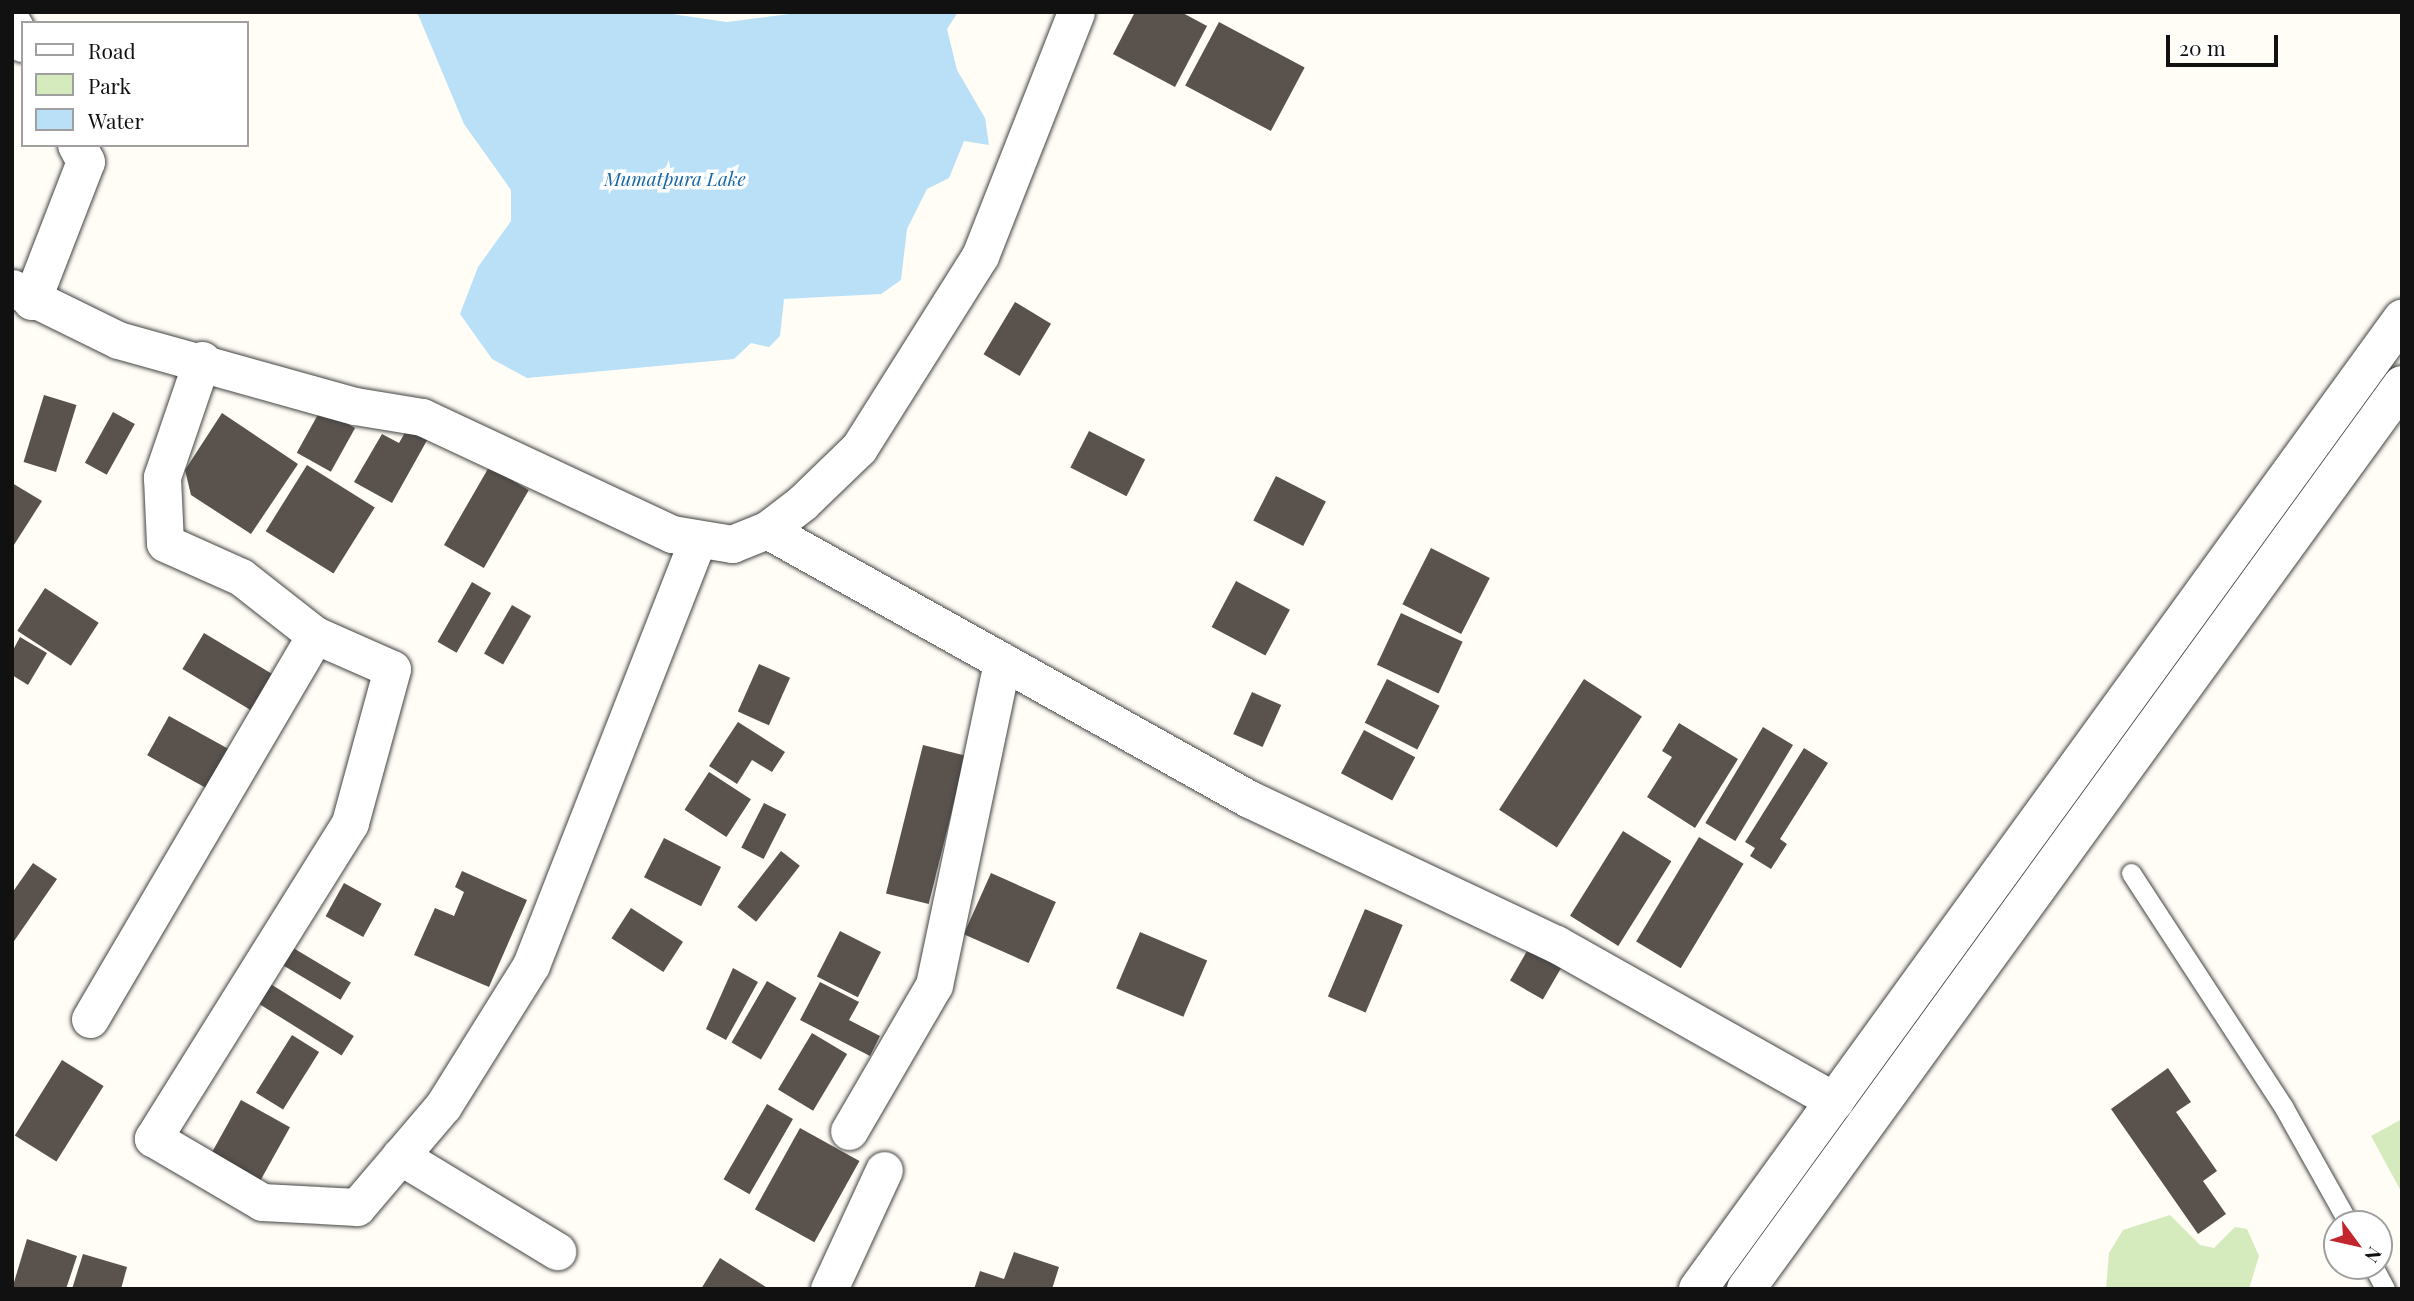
<!DOCTYPE html>
<style>
body{margin:0}
#map{position:relative;width:2414px;height:1301px;overflow:hidden;background:#fffdf5;font-family:"Playfair Display",serif}
div>[style]{position:absolute}
.green>*{inset:0;background:#d5ebbd}
.water>*{inset:0;background:#b9e0f7}
.building>*{inset:0;background:#5a524d;transform-origin:0 0}
.roads{filter:drop-shadow(0 0 2px #444) drop-shadow(0 0 2px #444)}
.service>*{height:19px;margin:-9.5px;padding:0 9.5px;transform-origin:9.5px;border-radius:9.5px;background:#fff}
.minor>*{height:37px;margin:-18.5px;padding:0 18.5px;transform-origin:18.5px;border-radius:18.5px;background:#fff}
.tertiary>*{height:38px;margin:-19px;padding:0 19px;transform-origin:19px;border-radius:19px;background:#fff}
span{translate:-50% -50%;white-space:nowrap;text-align:center;line-height:1.15;-webkit-text-stroke:7px #fff;paint-order:stroke}
.water-label{font-size:19px;color:#1768a6;font-style:italic}
.frame{position:absolute;inset:0;border:14px solid #111;pointer-events:none}
.legend{position:absolute;left:21px;top:21px;width:228px;height:126px;box-sizing:border-box;background:#fff;border:2px solid #a0a0a0;margin:0;padding:9px 12px;list-style:none;font-size:21px;color:#111}
.legend li{display:flex;align-items:center;gap:14px;height:35px}
.legend b{width:35px;border:2px solid #a0a0a0}
.north{position:absolute;left:2323px;top:1210px;width:70px;height:70px;box-sizing:border-box;background:#fff;border:2px solid #a0a0a0;border-radius:50%;rotate:123deg;font-size:19px;font-weight:700;line-height:28px;text-align:center;color:#111}
.north::after{content:'';display:block;margin:auto;width:24px;height:32px;background:#c4262e;clip-path:polygon(50% 0,100% 100%,50% 72%,0 100%)}
.scale{position:absolute;left:2166px;top:35px;width:112px;height:32px;box-sizing:border-box;border:4px solid #111;border-top:0;padding-left:9px;font-size:21px;line-height:24px;white-space:nowrap;color:#111;-webkit-text-stroke:5px #fff;paint-order:stroke}
</style>
<div id="map">
<div class="green">
<i style="clip-path:polygon(2402px 1119px,2402px 1193px,2371px 1136px)"></i>
<i style="clip-path:polygon(2170px 1215px,2200px 1245px,2214px 1248px,2235px 1227px,2247px 1229px,2259px 1256px,2249px 1289px,2106px 1289px,2109px 1253px,2123px 1230px)"></i>
</div>
<div class="water">
<i style="clip-path:polygon(417px 12px,658px 12px,727px 22px,805px 12px,958px 12px,947px 29px,957px 70px,985px 118px,989px 145px,964px 141px,949px 178px,927px 189px,907px 229px,901px 280px,881px 294px,784px 299px,780px 336px,769px 347px,751px 343px,734px 359px,527px 378px,492px 359px,460px 314px,478px 267px,511px 221px,511px 190px,464px 124px)"></i>
</div>
<div class="building">
<i style="clip-path:polygon(1135px 12px,1181px 12px,1207px 26px,1175px 87px,1113px 54px)"></i>
<i style="left:1219px;top:22px;width:97px;height:72px;rotate:28deg"></i>
<i style="left:1015px;top:302px;width:42px;height:61px;rotate:31deg"></i>
<i style="left:44px;top:395px;width:34px;height:70px;rotate:17deg"></i>
<i style="left:321px;top:409px;width:39px;height:50px;rotate:29deg"></i>
<i style="left:113px;top:412px;width:25px;height:58px;rotate:29deg"></i>
<i style="clip-path:polygon(222px 413px,298px 464px,251px 534px,191px 495px,185px 470px)"></i>
<i style="clip-path:polygon(410px 424px,430px 435px,392px 503px,354px 482px,382px 434px,399px 443px)"></i>
<i style="left:1089px;top:431px;width:63px;height:41px;rotate:27deg"></i>
<i style="left:307px;top:465px;width:80px;height:78px;rotate:32deg"></i>
<i style="left:489px;top:467px;width:46px;height:90px;rotate:30deg"></i>
<i style="left:1276px;top:476px;width:56px;height:50px;rotate:27deg"></i>
<i style="clip-path:polygon(12px 483px,42px 501px,12px 548px)"></i>
<i style="left:1431px;top:548px;width:66px;height:63px;rotate:27deg"></i>
<i style="left:1236px;top:581px;width:61px;height:52px;rotate:28deg"></i>
<i style="left:472px;top:582px;width:22px;height:69px;rotate:30deg"></i>
<i style="left:45px;top:588px;width:64px;height:51px;rotate:33deg"></i>
<i style="left:512px;top:605px;width:22px;height:56px;rotate:30deg"></i>
<i style="left:1401px;top:613px;width:68px;height:57px;rotate:25deg"></i>
<i style="left:204px;top:633px;width:82px;height:42px;rotate:31deg"></i>
<i style="clip-path:polygon(20px 637px,47px 653px,28px 685px,12px 675px,12px 652px)"></i>
<i style="left:759px;top:664px;width:34px;height:52px;rotate:24deg"></i>
<i style="left:1387px;top:679px;width:59px;height:49px;rotate:27deg"></i>
<i style="left:1584px;top:679px;width:69px;height:156px;rotate:33deg"></i>
<i style="left:1252px;top:692px;width:32px;height:46px;rotate:24deg"></i>
<i style="left:169px;top:716px;width:79px;height:45px;rotate:29deg"></i>
<i style="clip-path:polygon(738px 722px,785px 752px,772px 772px,752px 760px,737px 784px,709px 766px)"></i>
<i style="clip-path:polygon(1679px 723px,1738px 759px,1695px 828px,1647px 797px,1672px 757px,1662px 751px)"></i>
<i style="left:1763px;top:727px;width:35px;height:112px;rotate:31deg"></i>
<i style="left:1364px;top:730px;width:58px;height:49px;rotate:28deg"></i>
<i style="left:923px;top:745px;width:44px;height:153px;rotate:14deg"></i>
<i style="clip-path:polygon(1804px 748px,1828px 763px,1780px 839px,1787px 844px,1771px 869px,1750px 856px,1755px 848px,1745px 842px)"></i>
<i style="left:709px;top:772px;width:50px;height:45px;rotate:33deg"></i>
<i style="left:764px;top:803px;width:25px;height:50px;rotate:27deg"></i>
<i style="left:1623px;top:831px;width:57px;height:100px;rotate:32deg"></i>
<i style="left:1699px;top:837px;width:52px;height:122px;rotate:31deg"></i>
<i style="left:664px;top:838px;width:64px;height:44px;rotate:27deg"></i>
<i style="left:781px;top:851px;width:24px;height:71px;rotate:38deg"></i>
<i style="clip-path:polygon(33px 863px,57px 879px,12px 944px,12px 893px)"></i>
<i style="clip-path:polygon(462px 871px,527px 900px,489px 987px,414px 955px,435px 908px,454px 916px,464px 892px,455px 887px)"></i>
<i style="left:991px;top:873px;width:71px;height:67px;rotate:24deg"></i>
<i style="left:344px;top:883px;width:43px;height:38px;rotate:29deg"></i>
<i style="left:631px;top:908px;width:62px;height:36px;rotate:33deg"></i>
<i style="left:1365px;top:909px;width:41px;height:95px;rotate:23deg"></i>
<i style="left:840px;top:931px;width:46px;height:51px;rotate:27deg"></i>
<i style="left:1140px;top:932px;width:73px;height:61px;rotate:23deg"></i>
<i style="left:1534px;top:939px;width:38px;height:48px;rotate:30deg"></i>
<i style="left:290px;top:946px;width:71px;height:20px;rotate:31deg"></i>
<i style="clip-path:polygon(733px 968px,758px 982px,726px 1040px,706px 1029px)"></i>
<i style="left:767px;top:981px;width:34px;height:71px;rotate:30deg"></i>
<i style="clip-path:polygon(820px 982px,859px 1002px,849px 1020px,880px 1036px,870px 1056px,800px 1020px)"></i>
<i style="left:269px;top:983px;width:100px;height:23px;rotate:32deg"></i>
<i style="left:812px;top:1033px;width:41px;height:66px;rotate:31deg"></i>
<i style="left:292px;top:1035px;width:32px;height:68px;rotate:32deg"></i>
<i style="left:62px;top:1060px;width:49px;height:89px;rotate:32deg"></i>
<i style="clip-path:polygon(2168px 1068px,2191px 1102px,2176px 1112px,2217px 1171px,2203px 1181px,2226px 1214px,2198px 1234px,2111px 1109px)"></i>
<i style="left:241px;top:1100px;width:56px;height:63px;rotate:29deg"></i>
<i style="left:767px;top:1104px;width:30px;height:87px;rotate:30deg"></i>
<i style="left:800px;top:1128px;width:68px;height:93px;rotate:29deg"></i>
<i style="clip-path:polygon(27px 1239px,77px 1256px,66px 1289px,12px 1289px)"></i>
<i style="clip-path:polygon(1014px 1252px,1059px 1267px,1052px 1289px,974px 1289px,980px 1271px,1004px 1279px)"></i>
<i style="clip-path:polygon(83px 1254px,127px 1267px,121px 1289px,72px 1289px)"></i>
<i style="clip-path:polygon(720px 1258px,769px 1289px,701px 1289px)"></i>
</div>
<div class="roads">
<div class="service">
<i style="left:2131px;top:873px;width:280px;rotate:56.9deg"></i>
<i style="left:2284px;top:1108px;width:133px;rotate:60.7deg"></i>
<i style="left:2373px;top:1266px;width:26px;rotate:62deg"></i>
</div>
<div class="minor">
<i style="left:12px;top:288px;width:118px;rotate:26.1deg"></i>
<i style="left:118px;top:340px;width:246px;rotate:15.6deg"></i>
<i style="left:355px;top:406px;width:68px;rotate:9.3deg"></i>
<i style="left:422px;top:417px;width:276px;rotate:25.1deg"></i>
<i style="left:672px;top:534px;width:61px;rotate:9.5deg"></i>
<i style="left:732px;top:544px;width:38px;rotate:-22deg"></i>
<i style="left:767px;top:530px;width:44px;rotate:-37.6deg"></i>
<i style="left:802px;top:503px;width:79px;rotate:-44deg"></i>
<i style="left:859px;top:448px;width:227px;rotate:-57.8deg"></i>
<i style="left:980px;top:256px;width:262px;rotate:-68.5deg"></i>
<i style="left:202px;top:360px;width:124px;rotate:108.9deg"></i>
<i style="left:162px;top:477px;width:66px;rotate:87.4deg"></i>
<i style="left:165px;top:543px;width:83px;rotate:24.1deg"></i>
<i style="left:241px;top:577px;width:94px;rotate:38.1deg"></i>
<i style="left:315px;top:635px;width:84px;rotate:23.8deg"></i>
<i style="left:392px;top:669px;width:160px;rotate:105.3deg"></i>
<i style="left:350px;top:823px;width:372px;rotate:122deg"></i>
<i style="left:153px;top:1138px;width:126px;rotate:30.4deg"></i>
<i style="left:262px;top:1202px;width:95px;rotate:3deg"></i>
<i style="left:357px;top:1207px;width:133px;rotate:-49.6deg"></i>
<i style="left:443px;top:1106px;width:166px;rotate:-58deg"></i>
<i style="left:531px;top:965px;width:455px;rotate:-68.6deg"></i>
<i style="left:767px;top:530px;width:552px;rotate:29.17deg"></i>
<i style="left:1249px;top:799px;width:340px;rotate:25.3deg"></i>
<i style="left:1556px;top:944px;width:320px;rotate:29.4deg"></i>
<i style="left:90px;top:1019px;width:445px;rotate:-59.6deg"></i>
<i style="left:849px;top:1131px;width:169px;rotate:-59.8deg"></i>
<i style="left:934px;top:985px;width:331px;rotate:-78.1deg"></i>
<i style="left:400px;top:1156px;width:184px;rotate:31.2deg"></i>
<i style="left:829px;top:1289px;width:131px;rotate:-65.2deg"></i>
</div>
<div class="tertiary">
<i style="left:12px;top:23px;width:23px;rotate:61deg"></i>
<i style="left:32px;top:301px;width:149px;rotate:-68.8deg"></i>
<i style="left:86px;top:162px;width:19px;rotate:-118deg"></i>
<i style="left:1698px;top:1289px;width:1199px;rotate:-54.03deg"></i>
<i style="left:1746px;top:1289px;width:1117px;rotate:-54.03deg"></i>
</div>
</div>
<div class="water-label">
<span style="left:675px;top:179px">Mumatpura Lake</span>
</div>
<div class="frame"></div>
<ul class="legend">
<li><b style="height:9px;background:#fff"></b>Road</li>
<li><b style="height:19px;background:#d5ebbd"></b>Park</li>
<li><b style="height:19px;background:#b9e0f7"></b>Water</li>
</ul>
<div class="north">N</div>
<div class="scale">20 m</div>
</div>
